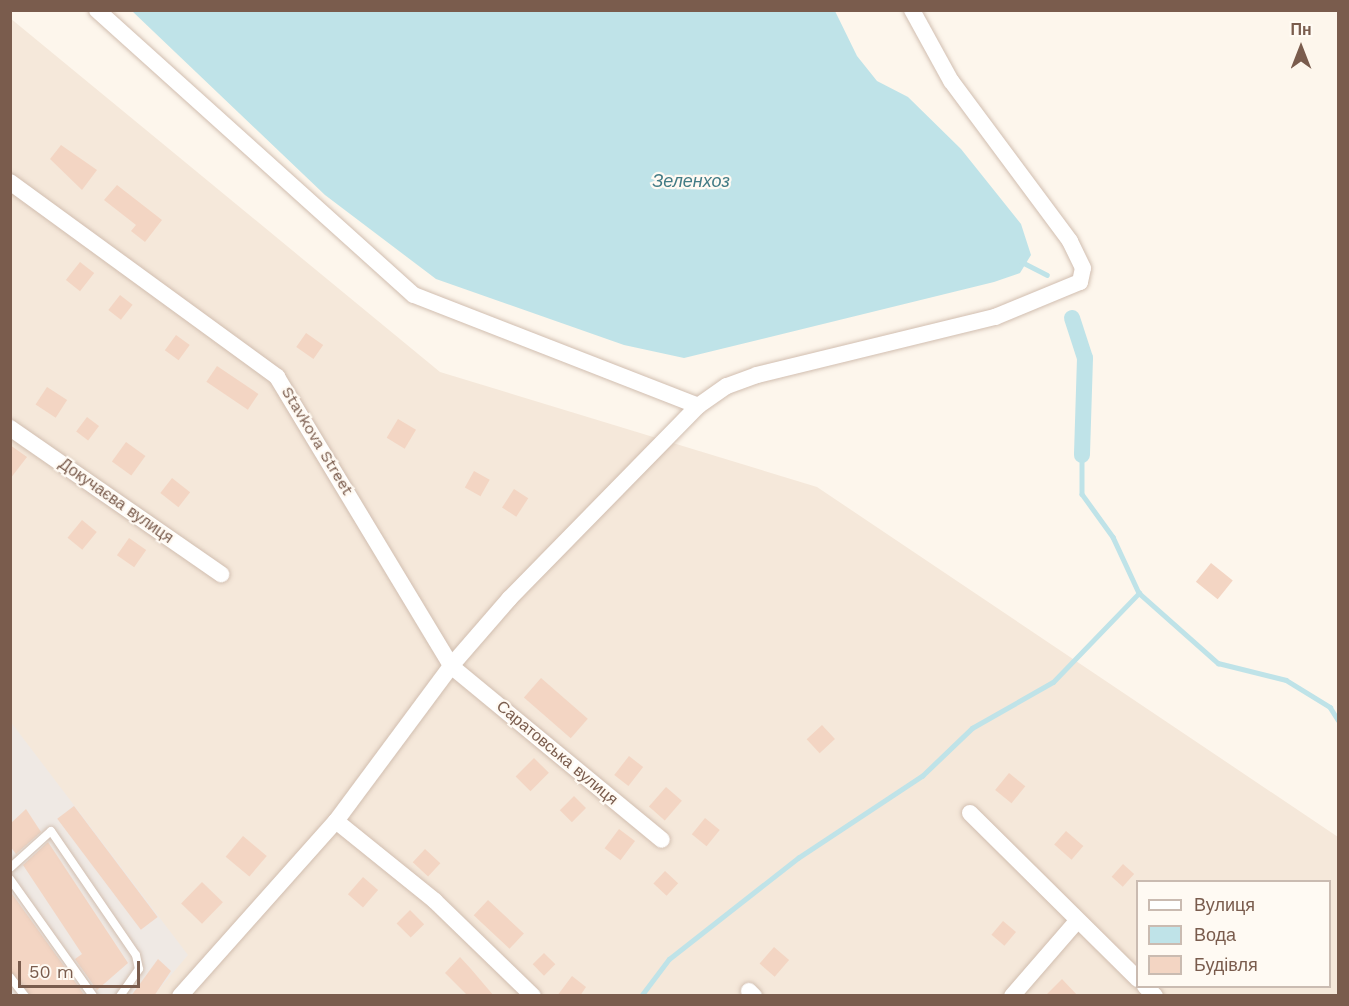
<!DOCTYPE html>
<meta charset="utf-8">
<style>
body{margin:0}
#map{position:relative;width:1349px;height:1006px;overflow:hidden;background:#fdf6ec;font-family:"Work Sans",sans-serif}
div>[style]{position:absolute}
.residential>*{inset:0;background:#f5e8da}
.industrial>*{inset:0;background:#efe9e4}
.water>*{inset:0;background:#bfe3e8}
.stream>*{height:4.5px;margin:-2.25px;padding:0 2.25px;transform-origin:2.25px;border-radius:2.25px;background:#bfe3e8}
.canal>*{height:16px;margin:-8px;padding:0 8px;transform-origin:8px;border-radius:8px;background:#bfe3e8}
.building>*{inset:0;background:#f3d5c3;transform-origin:0 0}
.roads{filter:drop-shadow(0 0 2px #d1beb0) drop-shadow(0 0 2px #d1beb0)}
.service>*{height:8px;margin:-4px;padding:0 4px;transform-origin:4px;border-radius:4px;background:#fff}
.minor>*{height:16px;margin:-8px;padding:0 8px;transform-origin:8px;border-radius:8px;background:#fff}
span{translate:-50% -50%;white-space:nowrap;text-align:center;line-height:1.15;-webkit-text-stroke:4.5px #fffaf3;paint-order:stroke}
.street-label{font-size:16px;color:#7a5c4d}
.water-label{font-size:18px;color:#437c86;font-style:italic}
.frame{position:absolute;inset:0;border:12px solid #7a5c4d;pointer-events:none}
.legend{position:absolute;left:1136px;top:880px;width:195px;height:108px;box-sizing:border-box;background:#fffaf3;border:2px solid #cabbb1;margin:0;padding:8px 10px;list-style:none;font-size:18px;color:#7a5c4d}
.legend li{display:flex;align-items:center;gap:12px;height:30px}
.legend b{width:30px;border:2px solid #cabbb1}
.north{position:absolute;left:1271px;top:18px;width:60px;height:60px;-webkit-text-stroke:4px #fffaf3;paint-order:stroke;rotate:0deg;font-size:16px;font-weight:700;line-height:24px;text-align:center;color:#7a5c4d}
.north::after{content:'';display:block;margin:auto;width:21px;height:27px;background:#7a5c4d;clip-path:polygon(50% 0,100% 100%,50% 72%,0 100%)}
.scale{position:absolute;left:18px;top:961px;width:122px;height:27px;box-sizing:border-box;border:3px solid #7a5c4d;border-top:0;padding-left:8px;font-size:18px;line-height:21px;white-space:nowrap;color:#7a5c4d;-webkit-text-stroke:4px #fffaf3;paint-order:stroke}
</style>
<div id="map">
<div class="residential">
<i style="clip-path:polygon(evenodd,10px 18px,440px 372px,817px 487px,1338px 837px,1338px 995px,11px 995px,10px 18px,1138px 882px,1330px 882px,1330px 986px,1138px 986px,1138px 882px)"></i>
</div>
<div class="industrial">
<i style="clip-path:polygon(10px 721px,188px 955px,154px 995px,11px 995px)"></i>
</div>
<div class="water">
<i style="clip-path:polygon(132px 11px,835px 11px,857px 56px,877px 81px,908px 97px,961px 149px,1021px 224px,1031px 255px,1020px 273px,994px 282px,684px 358px,624px 345px,436px 279px,325px 195px)"></i>
</div>
<div class="stream">
<i style="left:1022px;top:262px;width:28px;rotate:27deg"></i>
<i style="left:1082px;top:455px;width:39px;rotate:90deg"></i>
<i style="left:1082px;top:494px;width:53px;rotate:54.2deg"></i>
<i style="left:1113px;top:537px;width:62px;rotate:65.1deg"></i>
<i style="left:1139px;top:593px;width:106px;rotate:41.5deg"></i>
<i style="left:1218px;top:663px;width:70px;rotate:14deg"></i>
<i style="left:1286px;top:680px;width:52px;rotate:31.5deg"></i>
<i style="left:1330px;top:707px;width:15px;rotate:58deg"></i>
<i style="left:641px;top:996px;width:46px;rotate:-52.9deg"></i>
<i style="left:669px;top:959px;width:164px;rotate:-38.1deg"></i>
<i style="left:798px;top:858px;width:149px;rotate:-33.5deg"></i>
<i style="left:922px;top:776px;width:69px;rotate:-43.8deg"></i>
<i style="left:972px;top:728px;width:93px;rotate:-29.6deg"></i>
<i style="left:1053px;top:682px;width:124px;rotate:-46deg"></i>
</div>
<div class="canal">
<i style="left:1072px;top:318px;width:42px;rotate:72deg"></i>
<i style="left:1085px;top:358px;width:97px;rotate:91.8deg"></i>
</div>
<div class="building">
<i style="clip-path:polygon(61px 145px,97px 170px,82px 190px,50px 159px)"></i>
<i style="clip-path:polygon(117px 185px,162px 220px,145px 242px,131px 231px,136px 225px,104px 200px)"></i>
<i style="left:80px;top:262px;width:18px;height:23px;rotate:38deg"></i>
<i style="left:120px;top:295px;width:16px;height:19px;rotate:38deg"></i>
<i style="left:306px;top:333px;width:21px;height:17px;rotate:35deg"></i>
<i style="left:176px;top:335px;width:17px;height:19px;rotate:36deg"></i>
<i style="left:217px;top:366px;width:50px;height:19px;rotate:34deg"></i>
<i style="left:47px;top:387px;width:24px;height:21px;rotate:33deg"></i>
<i style="left:87px;top:417px;width:15px;height:18px;rotate:37deg"></i>
<i style="left:398px;top:419px;width:21px;height:22px;rotate:31deg"></i>
<i style="left:126px;top:442px;width:24px;height:24px;rotate:36deg"></i>
<i style="clip-path:polygon(10px 445px,27px 457px,10px 479px)"></i>
<i style="left:474px;top:471px;width:18px;height:19px;rotate:29deg"></i>
<i style="left:172px;top:478px;width:23px;height:19px;rotate:38deg"></i>
<i style="left:514px;top:489px;width:17px;height:22px;rotate:33deg"></i>
<i style="left:82px;top:520px;width:19px;height:23px;rotate:39deg"></i>
<i style="left:129px;top:538px;width:21px;height:21px;rotate:35deg"></i>
<i style="left:1211px;top:563px;width:28px;height:24px;rotate:39deg"></i>
<i style="left:541px;top:678px;width:62px;height:26px;rotate:41deg"></i>
<i style="left:822px;top:725px;width:19px;height:21px;rotate:47deg"></i>
<i style="left:629px;top:756px;width:18px;height:24px;rotate:38deg"></i>
<i style="left:534px;top:758px;width:21px;height:26px;rotate:45deg"></i>
<i style="left:1009px;top:773px;width:21px;height:22px;rotate:39deg"></i>
<i style="left:666px;top:787px;width:21px;height:26px;rotate:41deg"></i>
<i style="left:574px;top:796px;width:17px;height:20px;rotate:45deg"></i>
<i style="left:74px;top:806px;width:139px;height:21px;rotate:53deg"></i>
<i style="clip-path:polygon(26px 809px,41px 832px,16px 854px,10px 846px,10px 824px)"></i>
<i style="left:705px;top:818px;width:19px;height:21px;rotate:39deg"></i>
<i style="left:619px;top:829px;width:20px;height:24px;rotate:37deg"></i>
<i style="left:1066px;top:831px;width:23px;height:18px;rotate:41deg"></i>
<i style="left:243px;top:836px;width:31px;height:27px;rotate:40deg"></i>
<i style="clip-path:polygon(48px 842px,128px 963px,97px 990px,75px 959px,82px 954px,23px 865px)"></i>
<i style="left:425px;top:849px;width:21px;height:18px;rotate:43deg"></i>
<i style="left:1123px;top:864px;width:15px;height:17px;rotate:42deg"></i>
<i style="left:665px;top:871px;width:18px;height:17px;rotate:43deg"></i>
<i style="left:363px;top:877px;width:20px;height:23px;rotate:41deg"></i>
<i style="left:202px;top:882px;width:29px;height:30px;rotate:44deg"></i>
<i style="clip-path:polygon(10px 891px,64px 966px,85px 996px,31px 996px,10px 971px)"></i>
<i style="left:488px;top:900px;width:49px;height:21px;rotate:43deg"></i>
<i style="left:410px;top:910px;width:20px;height:19px;rotate:45deg"></i>
<i style="left:1003px;top:921px;width:17px;height:18px;rotate:40deg"></i>
<i style="left:774px;top:947px;width:20px;height:22px;rotate:41deg"></i>
<i style="left:544px;top:953px;width:16px;height:16px;rotate:45deg"></i>
<i style="clip-path:polygon(460px 957px,471px 969px,494px 996px,468px 996px,445px 973px)"></i>
<i style="clip-path:polygon(158px 959px,171px 971px,154px 996px,131px 996px)"></i>
<i style="clip-path:polygon(572px 976px,586px 987px,580px 996px,557px 996px)"></i>
<i style="clip-path:polygon(1062px 979px,1078px 996px,1045px 996px)"></i>
</div>
<div class="roads">
<div class="service">
<i style="left:10px;top:868px;width:55px;rotate:-42.1deg"></i>
<i style="left:51px;top:831px;width:150px;rotate:55.6deg"></i>
<i style="left:136px;top:955px;width:14px;rotate:78deg"></i>
<i style="left:139px;top:969px;width:33px;rotate:125deg"></i>
<i style="left:10px;top:879px;width:143px;rotate:54.6deg"></i>
<i style="left:10px;top:977px;width:24px;rotate:52deg"></i>
</div>
<div class="minor">
<i style="left:97px;top:10px;width:426px;rotate:42deg"></i>
<i style="left:414px;top:295px;width:305px;rotate:21.3deg"></i>
<i style="left:10px;top:182px;width:331px;rotate:36.1deg"></i>
<i style="left:277px;top:377px;width:337px;rotate:58.9deg"></i>
<i style="left:451px;top:666px;width:273px;rotate:39.5deg"></i>
<i style="left:10px;top:428px;width:257px;rotate:34.7deg"></i>
<i style="left:970px;top:813px;width:236px;rotate:44.7deg"></i>
<i style="left:336px;top:821px;width:127px;rotate:38.9deg"></i>
<i style="left:435px;top:901px;width:136px;rotate:44.1deg"></i>
<i style="left:1145px;top:986px;width:14px;rotate:45deg"></i>
<i style="left:749px;top:991px;width:7px;rotate:45deg"></i>
<i style="left:180px;top:996px;width:234px;rotate:-48.3deg"></i>
<i style="left:336px;top:821px;width:193px;rotate:-53.4deg"></i>
<i style="left:451px;top:666px;width:89px;rotate:-49.1deg"></i>
<i style="left:509px;top:599px;width:270px;rotate:-45.6deg"></i>
<i style="left:698px;top:406px;width:35px;rotate:-35deg"></i>
<i style="left:727px;top:386px;width:32px;rotate:-20deg"></i>
<i style="left:757px;top:375px;width:245px;rotate:-13.7deg"></i>
<i style="left:995px;top:317px;width:92px;rotate:-22.4deg"></i>
<i style="left:1080px;top:282px;width:14px;rotate:-78deg"></i>
<i style="left:1083px;top:268px;width:30px;rotate:-116deg"></i>
<i style="left:1070px;top:241px;width:199px;rotate:-126.6deg"></i>
<i style="left:951px;top:81px;width:81px;rotate:-118.8deg"></i>
<i style="left:1012px;top:996px;width:98px;rotate:-49.1deg"></i>
</div>
</div>
<div class="street-label">
<span style="left:317px;top:441px;rotate:59deg">Stavkova Street</span>
<span style="left:116px;top:501px;rotate:35deg">Докучаєва вулиця</span>
<span style="left:557px;top:753px;rotate:40deg">Саратовська вулиця</span>
</div>
<div class="water-label">
<span style="left:691px;top:181px">Зеленхоз</span>
</div>
<div class="frame"></div>
<ul class="legend">
<li><b style="height:8px;background:#fff"></b>Вулиця</li>
<li><b style="height:16px;background:#bfe3e8"></b>Вода</li>
<li><b style="height:16px;background:#f3d5c3"></b>Будівля</li>
</ul>
<div class="north">Пн</div>
<div class="scale">50 m</div>
</div>
